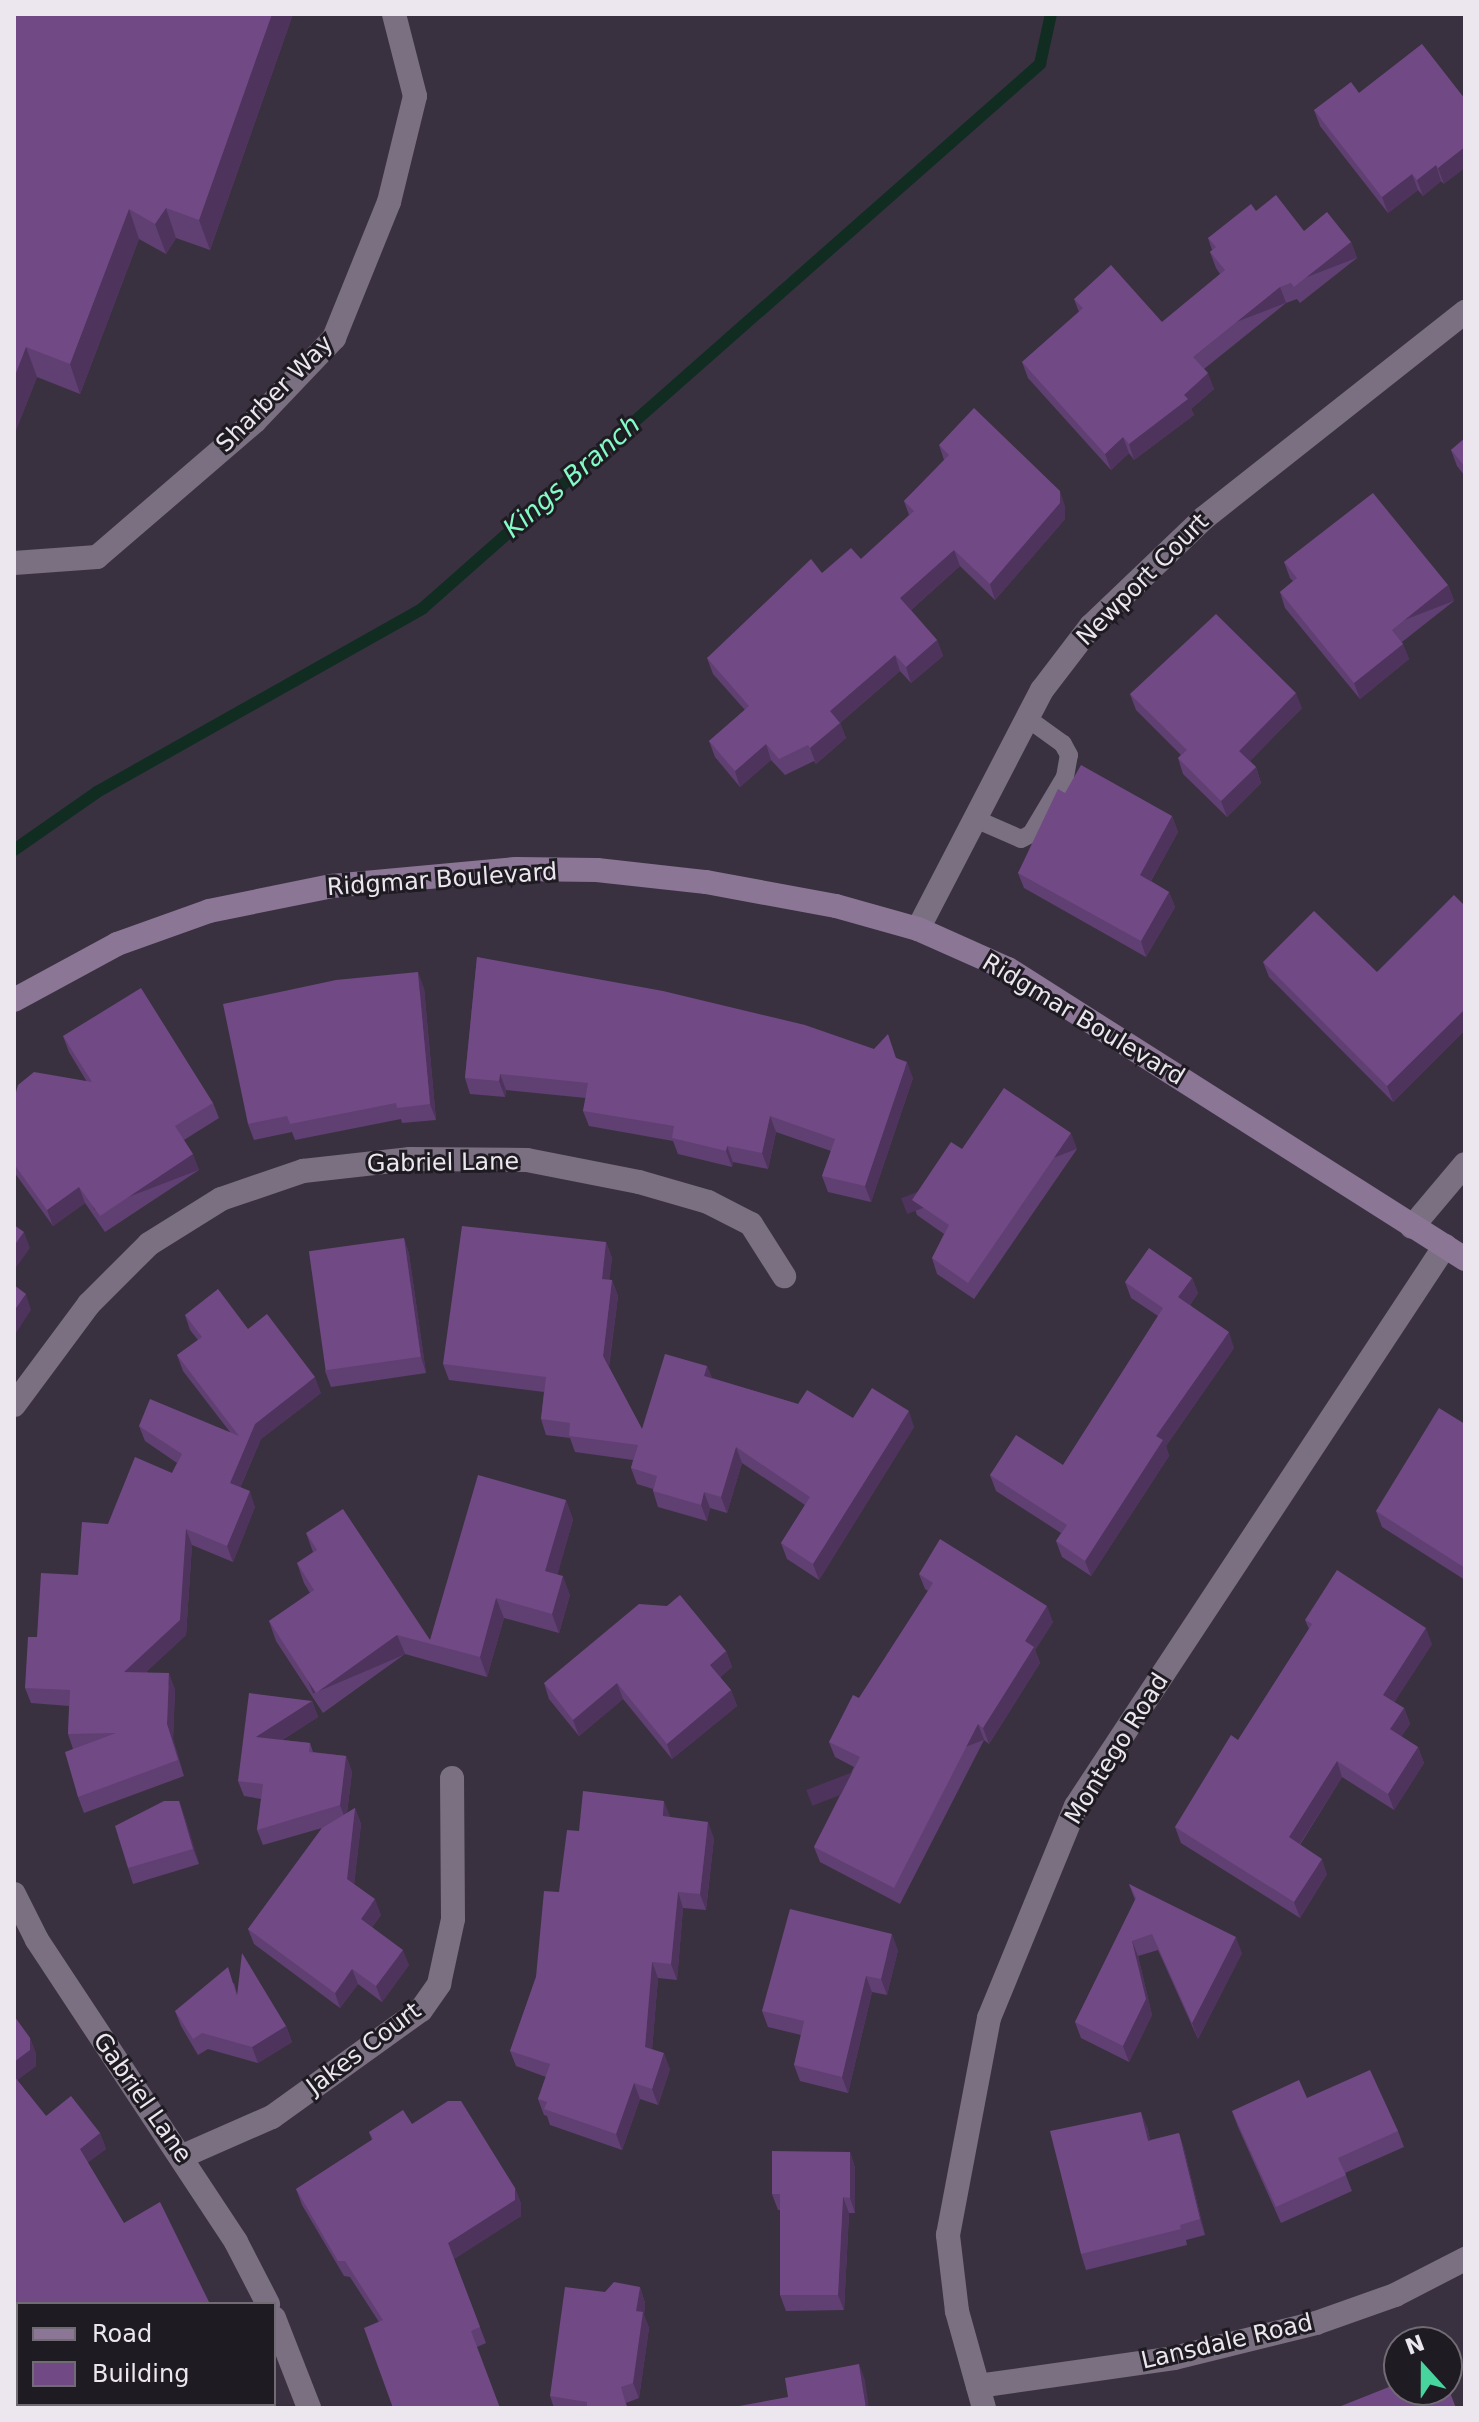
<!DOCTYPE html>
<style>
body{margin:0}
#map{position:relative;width:1479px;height:2422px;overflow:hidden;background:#3a3140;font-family:"DejaVu Sans",sans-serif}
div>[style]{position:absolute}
.stream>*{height:12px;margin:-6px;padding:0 6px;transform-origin:6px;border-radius:6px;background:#112d21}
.lane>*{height:18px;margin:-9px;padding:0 9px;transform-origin:9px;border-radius:9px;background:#7b7081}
.street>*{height:24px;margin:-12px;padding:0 12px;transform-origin:12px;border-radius:12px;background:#7b7081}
.secondary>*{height:24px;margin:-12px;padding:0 12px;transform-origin:12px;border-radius:12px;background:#8b7696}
.wall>*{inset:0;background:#603f72}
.shaded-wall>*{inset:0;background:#4e335d;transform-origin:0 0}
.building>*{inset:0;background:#704985;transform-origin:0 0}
span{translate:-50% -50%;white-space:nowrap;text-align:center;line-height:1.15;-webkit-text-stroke:6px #1f1b22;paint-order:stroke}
.street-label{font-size:24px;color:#ece6ef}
.water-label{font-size:26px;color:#83fbc6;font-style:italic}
.frame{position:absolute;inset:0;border:16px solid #ece6ef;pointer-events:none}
.legend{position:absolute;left:16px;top:2302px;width:260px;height:104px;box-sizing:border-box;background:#1f1b22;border:2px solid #716c74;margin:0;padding:10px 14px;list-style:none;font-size:24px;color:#ece6ef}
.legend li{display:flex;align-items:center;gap:16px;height:40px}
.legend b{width:40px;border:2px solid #716c74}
.north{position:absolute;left:1383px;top:2326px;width:80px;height:80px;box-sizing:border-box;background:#1f1b22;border:2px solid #716c74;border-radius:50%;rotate:339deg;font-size:22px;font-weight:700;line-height:32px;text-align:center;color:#ece6ef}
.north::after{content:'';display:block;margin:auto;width:28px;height:36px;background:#48d49d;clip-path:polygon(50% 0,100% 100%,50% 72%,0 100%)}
</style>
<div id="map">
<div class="stream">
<i style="left:14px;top:850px;width:101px;rotate:-34.9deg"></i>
<i style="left:97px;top:792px;width:374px;rotate:-29.4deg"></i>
<i style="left:423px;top:608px;width:823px;rotate:-41.4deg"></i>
<i style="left:1040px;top:64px;width:51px;rotate:-77.6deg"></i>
</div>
<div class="lane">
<i style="left:973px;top:818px;width:52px;rotate:23.6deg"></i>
<i style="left:1021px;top:839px;width:11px;rotate:-27deg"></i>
<i style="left:1031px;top:834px;width:66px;rotate:-59.2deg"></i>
<i style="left:1065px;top:777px;width:22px;rotate:-80deg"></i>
<i style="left:1069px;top:755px;width:13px;rotate:-119deg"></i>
<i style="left:1063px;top:744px;width:44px;rotate:-144.2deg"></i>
</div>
<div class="street">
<i style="left:14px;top:563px;width:83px;rotate:-4.1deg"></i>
<i style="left:97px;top:557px;width:208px;rotate:-40.7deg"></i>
<i style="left:255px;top:421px;width:115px;rotate:-46.4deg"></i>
<i style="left:334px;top:338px;width:147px;rotate:-68deg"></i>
<i style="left:389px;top:202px;width:109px;rotate:-76.2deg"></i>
<i style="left:415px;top:96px;width:85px;rotate:-104.4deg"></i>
<i style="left:918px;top:929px;width:269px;rotate:-62.6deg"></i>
<i style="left:1042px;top:690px;width:81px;rotate:-52.6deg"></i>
<i style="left:1091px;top:626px;width:156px;rotate:-43.7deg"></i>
<i style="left:1204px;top:518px;width:333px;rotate:-38.3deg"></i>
<i style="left:1412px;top:1227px;width:82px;rotate:-49.9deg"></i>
<i style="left:14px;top:1405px;width:126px;rotate:-53.4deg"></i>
<i style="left:89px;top:1304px;width:85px;rotate:-45deg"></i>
<i style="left:149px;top:1244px;width:85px;rotate:-32deg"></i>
<i style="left:221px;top:1199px;width:87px;rotate:-18.9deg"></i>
<i style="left:303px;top:1171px;width:108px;rotate:-6.4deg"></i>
<i style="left:410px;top:1159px;width:117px;rotate:0.5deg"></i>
<i style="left:527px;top:1160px;width:114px;rotate:11.1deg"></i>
<i style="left:639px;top:1182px;width:72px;rotate:16.2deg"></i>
<i style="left:708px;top:1202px;width:48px;rotate:27.1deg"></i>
<i style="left:751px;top:1224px;width:62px;rotate:57.6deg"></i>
<i style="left:14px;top:1894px;width:51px;rotate:63.4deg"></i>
<i style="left:37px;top:1940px;width:362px;rotate:56.6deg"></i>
<i style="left:236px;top:2242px;width:70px;rotate:62.7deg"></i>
<i style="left:183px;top:2156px;width:97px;rotate:-23.7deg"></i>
<i style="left:272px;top:2117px;width:183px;rotate:-35.7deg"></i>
<i style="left:421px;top:2010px;width:32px;rotate:-55deg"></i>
<i style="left:439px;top:1984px;width:66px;rotate:-77.8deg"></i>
<i style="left:453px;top:1919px;width:141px;rotate:-90.4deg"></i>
<i style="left:274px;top:2318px;width:97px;rotate:68.7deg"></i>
<i style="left:978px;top:2386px;width:198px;rotate:-8.1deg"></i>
<i style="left:1174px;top:2358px;width:146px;rotate:-13.8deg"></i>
<i style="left:1316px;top:2323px;width:84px;rotate:-19.5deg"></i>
<i style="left:1395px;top:2295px;width:79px;rotate:-27.2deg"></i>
<i style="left:984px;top:2408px;width:101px;rotate:-105.6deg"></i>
<i style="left:957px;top:2311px;width:77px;rotate:-96.8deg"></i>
<i style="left:948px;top:2235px;width:221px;rotate:-79.3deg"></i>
<i style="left:989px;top:2018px;width:229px;rotate:-67.7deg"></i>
<i style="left:1076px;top:1806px;width:671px;rotate:-56.62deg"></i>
</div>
<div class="secondary">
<i style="left:14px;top:1000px;width:117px;rotate:-28.5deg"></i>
<i style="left:117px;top:944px;width:98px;rotate:-19.7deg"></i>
<i style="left:209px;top:911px;width:126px;rotate:-11.5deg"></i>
<i style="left:332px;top:886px;width:185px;rotate:-5.3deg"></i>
<i style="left:516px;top:869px;width:81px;rotate:0.7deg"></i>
<i style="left:597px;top:870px;width:110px;rotate:6.3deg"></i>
<i style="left:706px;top:882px;width:132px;rotate:10.5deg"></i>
<i style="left:836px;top:906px;width:85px;rotate:15.7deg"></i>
<i style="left:918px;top:929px;width:98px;rotate:24deg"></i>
<i style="left:1008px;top:969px;width:541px;rotate:32.4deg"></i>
</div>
<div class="wall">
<i style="clip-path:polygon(14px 14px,293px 14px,210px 250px,176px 238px,166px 254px,139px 239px,80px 394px,37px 377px,14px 435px)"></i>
<i style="clip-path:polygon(1422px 44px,1444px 184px,1441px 181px,1423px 196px,1418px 190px,1388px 213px,1320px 126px,1314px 110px,1359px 93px)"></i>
<i style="clip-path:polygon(1256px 211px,1304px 231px,1351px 242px,1357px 258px,1300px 303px,1297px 299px,1286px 303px,1204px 369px,1214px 389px,1191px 409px,1194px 415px,1134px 460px,1129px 453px,1111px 470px,1028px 378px,1022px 362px,1079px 312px,1074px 299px,1162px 322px,1220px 274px,1216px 268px,1210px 252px,1212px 250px,1208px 238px)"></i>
<i style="clip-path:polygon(1465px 438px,1465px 476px,1457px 466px,1451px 450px)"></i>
<i style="clip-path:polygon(939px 445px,1065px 506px,1065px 519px,995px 600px,960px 566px,911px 610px,937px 640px,943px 656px,911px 683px,900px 671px,840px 723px,846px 738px,816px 764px,814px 761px,785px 775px,771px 760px,740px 787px,715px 757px,709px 741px,745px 710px,713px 674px,707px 658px,822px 573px,861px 559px,909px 515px,904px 501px,944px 460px)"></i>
<i style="clip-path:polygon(1284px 562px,1448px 585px,1454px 601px,1402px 642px,1409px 659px,1360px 699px,1285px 608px,1280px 592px,1293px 581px,1290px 578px)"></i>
<i style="clip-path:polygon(1130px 694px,1302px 708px,1250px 761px,1256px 767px,1261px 783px,1227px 817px,1183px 774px,1178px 758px,1181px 755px,1136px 710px)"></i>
<i style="clip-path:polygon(1065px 793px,1172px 816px,1178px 832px,1151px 881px,1169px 892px,1175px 907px,1146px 957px,1024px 888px,1018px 873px)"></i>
<i style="clip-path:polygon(1465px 906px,1465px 1030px,1393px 1102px,1269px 977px,1263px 962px,1377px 972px)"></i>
<i style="clip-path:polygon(477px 957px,897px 1058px,913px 1078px,871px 1202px,828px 1192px,822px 1176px,831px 1151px,776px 1132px,768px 1169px,733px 1162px,732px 1167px,678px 1154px,673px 1141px,589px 1126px,583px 1111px,586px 1098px,506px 1090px,505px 1097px,470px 1094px,465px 1078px)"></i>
<i style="clip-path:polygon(424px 988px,436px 1120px,402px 1123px,401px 1119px,295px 1140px,292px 1132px,254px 1140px,248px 1124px)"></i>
<i style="clip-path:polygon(63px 1036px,213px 1103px,219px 1118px,184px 1140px,199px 1170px,105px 1232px,85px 1203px,53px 1226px,14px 1172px,14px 1099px,87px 1082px,69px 1052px)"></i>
<i style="clip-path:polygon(962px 1149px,1077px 1149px,974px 1299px,937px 1274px,932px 1258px,944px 1234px,917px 1215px,912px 1200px)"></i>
<i style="clip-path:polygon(404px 1238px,409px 1254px,426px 1373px,331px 1387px,325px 1371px)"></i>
<i style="clip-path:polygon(606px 1242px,612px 1258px,609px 1280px,612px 1280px,618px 1296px,609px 1367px,642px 1429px,707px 1366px,712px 1378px,798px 1404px,853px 1418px,914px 1427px,819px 1580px,787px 1559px,781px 1543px,805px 1505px,742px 1463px,727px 1513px,710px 1508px,707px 1521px,658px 1507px,653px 1491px,653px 1489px,637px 1484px,631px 1468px,633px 1460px,575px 1452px,570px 1438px,546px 1435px,541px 1419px,544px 1392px,449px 1380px,443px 1364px)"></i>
<i style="clip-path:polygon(1192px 1278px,1198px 1293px,1190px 1305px,1234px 1348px,1166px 1446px,1169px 1456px,1091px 1576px,1062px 1557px,1056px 1541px,1061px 1533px,996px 1491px,990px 1475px,1063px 1465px,1158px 1316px,1131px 1298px,1125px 1282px)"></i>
<i style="clip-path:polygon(185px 1315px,248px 1329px,321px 1393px,261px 1439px,240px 1488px,255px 1507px,233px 1562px,192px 1545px,186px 1635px,146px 1672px,175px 1689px,173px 1739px,184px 1776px,84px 1813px,78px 1797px,73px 1749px,68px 1734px,69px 1706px,31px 1703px,25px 1688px,37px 1637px,78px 1575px,108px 1524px,172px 1473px,177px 1463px,145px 1441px,139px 1426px,230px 1432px,183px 1371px,177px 1355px,198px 1340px,190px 1330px)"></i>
<i style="clip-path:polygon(1465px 1424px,1465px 1580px,1382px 1527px,1376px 1511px)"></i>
<i style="clip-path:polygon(566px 1500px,573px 1520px,557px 1574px,570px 1595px,559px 1633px,504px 1618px,487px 1677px,405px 1654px,323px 1713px,276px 1641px,269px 1621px,310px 1593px,304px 1583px,297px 1563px,313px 1552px,306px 1533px,430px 1640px)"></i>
<i style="clip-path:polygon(919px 1574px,1053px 1622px,1035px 1650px,1040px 1663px,989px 1744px,984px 1740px,900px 1904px,820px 1862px,814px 1847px,854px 1767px,835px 1757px,829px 1742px,859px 1698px,928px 1591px,925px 1589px)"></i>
<i style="clip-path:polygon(1305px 1620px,1432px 1644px,1394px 1702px,1404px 1708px,1410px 1724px,1401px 1736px,1418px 1747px,1424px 1763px,1394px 1810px,1342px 1777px,1300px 1845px,1327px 1874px,1300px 1918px,1181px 1843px,1175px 1827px,1238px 1740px,1309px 1629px)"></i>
<i style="clip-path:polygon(726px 1651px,732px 1667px,720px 1677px,731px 1690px,737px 1706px,672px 1759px,623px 1699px,579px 1736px,549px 1699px,544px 1683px)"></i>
<i style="clip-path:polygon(312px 1701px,318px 1717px,282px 1740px,310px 1743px,313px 1752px,346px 1756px,352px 1772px,347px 1813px,355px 1808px,361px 1824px,354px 1884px,381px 1915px,372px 1927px,409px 1965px,382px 2002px,358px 1984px,340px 2008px,254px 1944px,248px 1929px,322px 1828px,263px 1845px,257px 1830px,261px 1799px,244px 1796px,238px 1781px)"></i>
<i style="clip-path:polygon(179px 1801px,199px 1864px,133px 1884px,128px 1868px)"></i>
<i style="clip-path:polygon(670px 1817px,714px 1838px,706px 1910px,683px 1908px,677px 1980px,658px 1978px,652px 2049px,670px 2069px,658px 2105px,640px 2099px,622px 2150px,550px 2125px,547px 2116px,544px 2115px,538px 2099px,546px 2077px,516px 2066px,510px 2051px,536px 1977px,579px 1831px)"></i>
<i style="clip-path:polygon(1129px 1884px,1242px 1953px,1198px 2039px,1158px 1950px,1138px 1956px,1152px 2015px,1129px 2062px,1081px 2038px,1075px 2022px,1135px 1900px)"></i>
<i style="clip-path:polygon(898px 1950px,887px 1995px,872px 1992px,848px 2093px,800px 2081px,794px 2065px,801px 2035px,768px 2027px,762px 2011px)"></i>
<i style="clip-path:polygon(234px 1983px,237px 1994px,286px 2026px,292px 2042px,258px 2063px,208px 2049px,198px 2055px,181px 2026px,175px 2011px)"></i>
<i style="clip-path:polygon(14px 2016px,30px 2038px,36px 2054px,36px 2066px,17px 2080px,46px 2116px,100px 2133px,106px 2149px,88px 2162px,18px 2304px,18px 2326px,14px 2319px)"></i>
<i style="clip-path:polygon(1307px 2098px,1398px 2131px,1404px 2147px,1345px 2173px,1352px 2191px,1281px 2223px,1238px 2127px,1232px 2111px)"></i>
<i style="clip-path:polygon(412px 2124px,515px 2188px,521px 2204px,521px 2216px,454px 2259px,486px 2343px,477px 2347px,379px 2322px,350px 2277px,344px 2276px,302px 2205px,296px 2189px,372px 2140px,369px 2132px)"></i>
<i style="clip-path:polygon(1147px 2127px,1150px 2140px,1179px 2133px,1184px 2149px,1205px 2235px,1186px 2240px,1187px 2245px,1086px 2270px,1081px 2254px)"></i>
<i style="clip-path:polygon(850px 2152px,855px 2168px,855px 2213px,849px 2213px,844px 2310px,786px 2311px,780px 2295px,780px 2210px,778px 2210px,772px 2194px)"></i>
<i style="clip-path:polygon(640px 2287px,645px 2303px,644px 2315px,649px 2328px,639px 2398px,626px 2403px,628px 2408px,554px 2408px,550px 2396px,605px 2292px)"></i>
</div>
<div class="shaded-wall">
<i style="clip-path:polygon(272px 14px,293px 14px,210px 250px,199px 220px)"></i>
<i style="clip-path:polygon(1465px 147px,1465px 168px,1444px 184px,1438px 168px)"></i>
<i style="clip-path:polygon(1436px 165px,1441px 181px,1423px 196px,1417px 180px)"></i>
<i style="clip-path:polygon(1412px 174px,1418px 190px,1388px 213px,1382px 197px)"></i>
<i style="clip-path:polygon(166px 208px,176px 238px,166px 254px,155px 224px)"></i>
<i style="clip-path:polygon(129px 209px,139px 239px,80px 394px,70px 364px)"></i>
<i style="left:1351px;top:242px;width:17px;height:73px;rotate:69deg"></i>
<i style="left:1280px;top:287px;width:17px;height:112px;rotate:69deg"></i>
<i style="clip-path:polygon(26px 347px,37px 377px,14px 435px,14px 378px)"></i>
<i style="clip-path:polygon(1208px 373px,1214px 389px,1191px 409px,1194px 415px,1134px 460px,1129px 444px)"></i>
<i style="clip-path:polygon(1123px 437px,1129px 453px,1111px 470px,1105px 454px)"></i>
<i style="clip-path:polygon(1060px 491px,1065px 506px,1065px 519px,995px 600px,990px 584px)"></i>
<i style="clip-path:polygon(954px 550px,960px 566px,906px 614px,900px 598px)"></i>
<i style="left:1448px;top:585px;width:17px;height:72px;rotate:69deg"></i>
<i style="clip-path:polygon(937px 640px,943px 656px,911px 683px,906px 667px)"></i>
<i style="clip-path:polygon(1403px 644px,1409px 659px,1360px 699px,1354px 683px)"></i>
<i style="clip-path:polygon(895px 655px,900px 671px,840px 723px,846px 738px,816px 764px,810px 748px,830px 711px)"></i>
<i style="clip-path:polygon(1296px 693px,1302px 708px,1245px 766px,1239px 751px)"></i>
<i style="clip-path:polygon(766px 744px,771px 760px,740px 787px,735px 771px)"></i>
<i style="clip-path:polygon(1256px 767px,1261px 783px,1227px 817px,1221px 801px)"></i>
<i style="clip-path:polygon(1172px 816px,1178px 832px,1145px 891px,1140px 875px)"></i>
<i style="clip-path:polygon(1169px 892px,1175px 907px,1146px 957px,1141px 941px)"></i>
<i style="clip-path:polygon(418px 972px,424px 988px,436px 1120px,430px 1104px)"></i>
<i style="clip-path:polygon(1465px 1009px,1465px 1030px,1393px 1102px,1387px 1086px)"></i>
<i style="clip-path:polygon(907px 1062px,913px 1078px,871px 1202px,865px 1186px)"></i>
<i style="clip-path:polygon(500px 1074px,506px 1090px,505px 1097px,499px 1081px)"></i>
<i style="clip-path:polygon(770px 1116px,776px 1132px,768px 1169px,762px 1153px)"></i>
<i style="left:1071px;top:1133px;width:17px;height:182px;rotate:69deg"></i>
<i style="clip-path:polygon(727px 1146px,733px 1162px,732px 1167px,726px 1151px)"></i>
<i style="left:193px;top:1154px;width:17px;height:112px;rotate:69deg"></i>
<i style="clip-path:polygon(79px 1187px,85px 1203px,53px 1226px,47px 1210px)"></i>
<i style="clip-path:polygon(24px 1232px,30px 1248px,14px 1270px,14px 1246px)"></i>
<i style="clip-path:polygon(404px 1238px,409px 1254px,426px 1373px,421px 1357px)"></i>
<i style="clip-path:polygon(606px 1242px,612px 1258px,608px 1294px,602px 1279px)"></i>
<i style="clip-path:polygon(1192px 1278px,1198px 1293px,1184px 1313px,1178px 1297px)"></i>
<i style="clip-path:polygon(612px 1280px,618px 1296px,608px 1372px,603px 1356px)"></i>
<i style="clip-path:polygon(26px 1294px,31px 1310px,14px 1336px,14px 1311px)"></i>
<i style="clip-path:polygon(1229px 1332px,1234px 1348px,1166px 1446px,1169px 1456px,1091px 1576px,1085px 1561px,1156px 1436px)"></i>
<i style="clip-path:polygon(707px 1366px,713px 1381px,704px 1376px)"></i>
<i style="clip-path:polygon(315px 1377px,321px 1393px,261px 1439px,235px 1499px,230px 1483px,255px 1424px)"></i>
<i style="clip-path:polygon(909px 1411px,914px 1427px,819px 1580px,813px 1564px)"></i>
<i style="clip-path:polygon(736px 1447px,742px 1463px,727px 1513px,721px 1497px)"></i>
<i style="clip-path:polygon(250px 1491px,255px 1507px,233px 1562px,227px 1546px)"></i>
<i style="clip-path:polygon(704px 1492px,710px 1508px,707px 1521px,701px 1505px)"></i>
<i style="clip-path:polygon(566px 1500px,573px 1520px,553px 1591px,545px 1571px)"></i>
<i style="clip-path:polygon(186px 1529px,192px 1545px,186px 1635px,130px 1687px,124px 1672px)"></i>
<i style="clip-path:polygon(563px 1576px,570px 1595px,559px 1633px,552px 1614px)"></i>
<i style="clip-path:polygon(496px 1598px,504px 1618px,487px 1677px,480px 1657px)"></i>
<i style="clip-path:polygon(1047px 1606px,1053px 1622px,1035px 1650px,1040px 1663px,989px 1744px,983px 1728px,1025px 1641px)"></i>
<i style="clip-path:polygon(1426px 1628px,1432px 1644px,1389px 1711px,1383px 1695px)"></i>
<i style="left:397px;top:1635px;width:21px;height:100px;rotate:67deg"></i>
<i style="clip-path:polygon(726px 1651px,732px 1667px,716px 1680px,710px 1665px)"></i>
<i style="clip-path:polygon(169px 1673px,175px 1689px,173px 1739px,184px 1776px,167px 1724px)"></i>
<i style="clip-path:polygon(617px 1683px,623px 1699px,579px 1736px,573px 1720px)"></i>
<i style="clip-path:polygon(731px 1690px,737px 1706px,672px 1759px,667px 1744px)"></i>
<i style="clip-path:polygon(312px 1701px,318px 1717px,262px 1752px,256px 1737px)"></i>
<i style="clip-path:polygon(1404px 1708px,1410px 1724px,1396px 1745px,1390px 1729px)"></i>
<i style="left:978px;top:1724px;width:17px;height:184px;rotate:69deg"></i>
<i style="clip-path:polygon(1418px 1747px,1424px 1763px,1394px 1810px,1388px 1794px)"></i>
<i style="clip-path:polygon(346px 1756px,352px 1772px,346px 1821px,340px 1805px)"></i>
<i style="clip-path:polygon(1337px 1761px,1342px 1777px,1294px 1853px,1289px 1837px)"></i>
<i style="clip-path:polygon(179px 1801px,185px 1817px,199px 1864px,193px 1849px)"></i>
<i style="clip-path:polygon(664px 1801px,670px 1816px,668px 1832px,663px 1816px)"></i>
<i style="clip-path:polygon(355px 1808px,361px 1824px,353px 1894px,347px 1879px)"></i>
<i style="clip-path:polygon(708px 1822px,714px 1838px,706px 1910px,700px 1894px)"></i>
<i style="clip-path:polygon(1322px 1859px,1327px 1874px,1300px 1918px,1294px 1902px)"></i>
<i style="clip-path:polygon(678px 1892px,683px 1908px,677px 1980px,671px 1964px)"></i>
<i style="clip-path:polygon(375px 1899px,381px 1915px,366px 1934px,361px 1919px)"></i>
<i style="clip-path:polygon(892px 1934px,898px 1950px,887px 1995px,881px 1979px)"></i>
<i style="clip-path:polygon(1236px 1937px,1242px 1953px,1198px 2039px,1192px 2023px)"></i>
<i style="clip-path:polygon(1132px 1941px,1138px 1956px,1152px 2015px,1129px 2062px,1123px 2046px)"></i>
<i style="clip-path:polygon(403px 1950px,409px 1965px,382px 2002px,376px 1986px)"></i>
<i style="clip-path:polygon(652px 1962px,658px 1978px,651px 2062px,645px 2047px)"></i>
<i style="clip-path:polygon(352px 1969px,358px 1984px,340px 2008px,335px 1993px)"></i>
<i style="clip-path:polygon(866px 1976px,872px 1992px,848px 2093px,842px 2077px)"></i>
<i style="clip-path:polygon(286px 2026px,292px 2042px,258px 2063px,252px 2047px)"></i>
<i style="clip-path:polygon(30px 2038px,36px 2054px,36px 2066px,14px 2082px,14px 2062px)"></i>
<i style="clip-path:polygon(664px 2053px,670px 2069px,658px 2105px,652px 2089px)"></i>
<i style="clip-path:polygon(634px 2083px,640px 2099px,622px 2150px,616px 2134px)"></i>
<i style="clip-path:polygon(1141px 2112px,1147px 2127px,1154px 2156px,1148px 2141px)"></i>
<i style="clip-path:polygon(100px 2133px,106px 2149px,86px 2164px,80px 2149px)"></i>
<i style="clip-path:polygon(1179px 2133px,1184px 2149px,1205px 2235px,1200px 2219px)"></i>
<i style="clip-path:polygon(850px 2152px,855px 2168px,855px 2213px,850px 2198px)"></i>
<i style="clip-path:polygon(515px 2188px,521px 2204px,521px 2216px,454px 2259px,448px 2243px)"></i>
<i style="clip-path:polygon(843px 2197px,849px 2213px,844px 2310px,838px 2295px)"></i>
<i style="clip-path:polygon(640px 2287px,645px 2303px,644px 2315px,649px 2328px,639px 2398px,633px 2383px,636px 2311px)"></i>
<i style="clip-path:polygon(859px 2364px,865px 2380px,869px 2408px,866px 2408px)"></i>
</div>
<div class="building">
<i style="clip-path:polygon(14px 14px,272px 14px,199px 220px,166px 208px,155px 224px,129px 209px,70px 364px,26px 347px,14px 378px)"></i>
<i style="clip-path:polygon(1422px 44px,1465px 99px,1465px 147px,1438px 168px,1436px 165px,1417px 180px,1412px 174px,1382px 197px,1314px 110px,1351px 82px,1359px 93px)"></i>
<i style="clip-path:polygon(1276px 195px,1304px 231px,1327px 212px,1351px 242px,1294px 287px,1291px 283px,1280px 287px,1193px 357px,1208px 373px,1184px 395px,1188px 399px,1129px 444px,1123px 437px,1105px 454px,1022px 362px,1083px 308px,1074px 299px,1111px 265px,1162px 322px,1225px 270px,1210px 252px,1216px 247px,1208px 238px,1251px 204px,1256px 211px)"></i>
<i style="clip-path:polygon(974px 408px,1060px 491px,1060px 503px,990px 584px,954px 550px,900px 598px,937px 640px,906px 667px,895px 655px,830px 711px,840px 723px,810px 748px,808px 745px,779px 759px,766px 744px,735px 771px,709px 741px,749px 706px,707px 658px,811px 559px,822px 573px,851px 548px,861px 559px,914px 511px,904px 501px,949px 455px,939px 445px)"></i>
<i style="clip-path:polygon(1465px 438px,1465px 467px,1451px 450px)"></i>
<i style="clip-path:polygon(1373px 493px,1448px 585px,1392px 630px,1403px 644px,1354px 683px,1280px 592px,1297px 578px,1284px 562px)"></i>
<i style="clip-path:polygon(1216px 614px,1296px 693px,1239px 751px,1256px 767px,1221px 801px,1178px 758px,1187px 750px,1130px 694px)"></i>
<i style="clip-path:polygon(1081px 765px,1172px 816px,1140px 875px,1169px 892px,1141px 941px,1018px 873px,1058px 789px,1065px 793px)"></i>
<i style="clip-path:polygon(1454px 895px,1465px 906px,1465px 1009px,1387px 1086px,1263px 962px,1314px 911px,1377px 972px)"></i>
<i style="clip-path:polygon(477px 957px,663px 991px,805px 1025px,874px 1049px,888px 1034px,896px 1058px,907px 1062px,865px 1186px,822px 1176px,835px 1139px,770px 1116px,762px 1153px,727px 1146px,726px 1151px,672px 1138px,674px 1126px,583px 1111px,588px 1083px,500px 1074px,499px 1081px,465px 1078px)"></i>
<i style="clip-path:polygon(418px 972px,430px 1104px,397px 1108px,396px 1103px,290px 1124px,287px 1116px,248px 1124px,223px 1004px,336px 980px)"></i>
<i style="clip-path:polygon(141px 988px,213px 1103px,175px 1126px,193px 1154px,100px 1216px,79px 1187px,47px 1210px,14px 1164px,14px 1099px,18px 1085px,34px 1072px,92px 1082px,63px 1036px)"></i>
<i style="clip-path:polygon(1004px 1088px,1071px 1133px,968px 1283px,932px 1258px,949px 1225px,912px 1200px,951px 1142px,962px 1149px)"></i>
<i style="clip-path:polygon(14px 1225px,24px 1232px,14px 1246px)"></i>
<i style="clip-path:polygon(462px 1226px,606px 1242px,602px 1279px,612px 1280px,603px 1356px,642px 1429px,665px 1354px,707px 1366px,704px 1376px,798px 1404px,807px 1390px,853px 1418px,872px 1388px,909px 1411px,813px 1564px,781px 1543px,810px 1497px,736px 1447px,721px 1497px,704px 1492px,701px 1505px,653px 1491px,657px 1476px,631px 1468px,638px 1445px,569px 1436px,570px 1423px,541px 1419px,546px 1377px,443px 1364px)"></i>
<i style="left:404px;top:1238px;width:120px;height:96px;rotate:82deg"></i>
<i style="clip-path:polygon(1149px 1248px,1192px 1278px,1178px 1297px,1229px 1332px,1156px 1436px,1163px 1440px,1085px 1561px,1056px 1541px,1067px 1525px,990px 1475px,1016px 1435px,1063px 1465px,1163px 1308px,1125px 1282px)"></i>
<i style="clip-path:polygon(14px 1285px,26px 1294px,14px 1311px)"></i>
<i style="clip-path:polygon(218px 1289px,248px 1329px,267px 1314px,315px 1377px,255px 1424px,230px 1483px,250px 1491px,227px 1546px,186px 1529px,180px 1620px,124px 1672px,169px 1673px,167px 1724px,178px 1760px,78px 1797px,65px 1752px,116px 1733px,68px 1734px,70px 1690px,25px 1688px,28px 1637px,37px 1637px,41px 1573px,78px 1575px,82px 1522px,108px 1524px,135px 1457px,172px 1473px,182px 1454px,139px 1426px,150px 1399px,239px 1436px,177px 1355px,202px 1337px,185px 1315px)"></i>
<i style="clip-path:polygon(1439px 1408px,1465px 1424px,1465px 1568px,1376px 1511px)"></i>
<i style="clip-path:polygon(478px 1475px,566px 1500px,545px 1571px,563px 1576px,552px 1614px,496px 1598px,480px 1657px,397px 1635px,316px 1693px,269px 1621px,314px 1590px,297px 1563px,317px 1550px,306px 1533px,343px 1509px,430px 1640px)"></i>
<i style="clip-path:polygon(940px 1539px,1047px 1606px,1025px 1641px,1034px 1647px,983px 1728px,978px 1724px,894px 1888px,814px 1847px,860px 1757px,829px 1742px,853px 1695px,859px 1698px,933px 1583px,919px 1574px)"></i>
<i style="clip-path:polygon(1337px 1570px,1426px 1628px,1383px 1695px,1404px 1708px,1390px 1729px,1418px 1747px,1388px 1794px,1337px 1761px,1289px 1837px,1322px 1859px,1294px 1902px,1175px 1827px,1231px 1735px,1238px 1740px,1312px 1624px,1305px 1620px)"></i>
<i style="clip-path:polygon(680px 1595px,726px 1651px,710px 1665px,731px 1690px,667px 1744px,617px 1683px,573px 1720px,544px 1683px,639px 1604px,667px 1606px)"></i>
<i style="clip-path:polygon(249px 1693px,312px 1701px,256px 1737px,310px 1743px,309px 1752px,346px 1756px,340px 1805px,257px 1830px,263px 1784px,238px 1781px)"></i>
<i style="clip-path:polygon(583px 1791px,664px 1801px,663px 1816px,708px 1822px,700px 1894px,678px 1892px,671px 1964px,652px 1962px,645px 2047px,664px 2053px,652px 2089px,634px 2083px,616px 2134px,544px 2109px,547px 2102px,538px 2099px,550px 2064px,510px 2051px,536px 1977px,544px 1891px,559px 1892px,567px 1830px,579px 1831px)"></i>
<i style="clip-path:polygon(164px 1801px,179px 1801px,193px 1849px,128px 1868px,115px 1826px)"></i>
<i style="clip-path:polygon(355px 1808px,347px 1879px,375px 1899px,361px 1919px,403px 1950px,376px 1986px,352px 1969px,335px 1993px,248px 1929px,322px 1828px)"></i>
<i style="clip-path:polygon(1129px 1884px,1236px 1937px,1192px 2023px,1152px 1934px,1132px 1941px,1146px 1999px,1123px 2046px,1075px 2022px,1136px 1898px)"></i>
<i style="clip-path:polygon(790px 1909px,892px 1934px,881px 1979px,866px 1976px,842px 2077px,794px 2065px,804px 2021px,762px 2011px)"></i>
<i style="clip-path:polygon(242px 1953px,286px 2026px,252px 2047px,202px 2033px,193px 2039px,175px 2011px,228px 1967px,237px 1996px)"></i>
<i style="clip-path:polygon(14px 2016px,30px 2038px,30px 2050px,14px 2062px)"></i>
<i style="clip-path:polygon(1370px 2070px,1398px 2131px,1338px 2158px,1346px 2175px,1276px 2207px,1232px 2111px,1299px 2080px,1307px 2098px)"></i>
<i style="clip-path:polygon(14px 2076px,46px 2116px,71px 2096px,100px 2133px,80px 2149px,124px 2223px,160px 2202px,210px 2304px,18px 2304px,18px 2320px,14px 2313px)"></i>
<i style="clip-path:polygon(448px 2101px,461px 2101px,515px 2188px,515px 2200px,448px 2243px,480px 2327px,471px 2331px,500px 2408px,393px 2408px,364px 2328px,383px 2320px,345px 2261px,338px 2261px,296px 2189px,373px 2139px,369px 2132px,403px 2110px,412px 2124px)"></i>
<i style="clip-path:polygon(1141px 2112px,1148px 2141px,1179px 2133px,1200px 2219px,1180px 2225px,1181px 2229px,1081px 2254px,1050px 2131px)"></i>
<i style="clip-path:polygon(772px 2151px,850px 2152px,850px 2198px,843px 2197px,838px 2295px,780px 2295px,780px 2194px,772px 2194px)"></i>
<i style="clip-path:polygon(614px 2282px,640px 2287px,636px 2311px,643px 2312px,633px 2383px,621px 2387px,627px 2408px,587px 2408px,587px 2402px,550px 2396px,565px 2287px,605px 2292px)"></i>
<i style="clip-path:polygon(859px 2364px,866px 2408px,728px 2408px,788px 2397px,785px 2378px)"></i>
<i style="clip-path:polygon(1399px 2383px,1399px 2390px,1447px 2390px,1447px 2385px,1456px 2408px,1336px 2408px)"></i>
<i style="left:102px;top:2404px;width:136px;height:5px"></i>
</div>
<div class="street-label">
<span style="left:275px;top:394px;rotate:-45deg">Sharber Way</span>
<span style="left:1143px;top:580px;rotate:-45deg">Newport Court</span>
<span style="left:442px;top:880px;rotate:-4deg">Ridgmar Boulevard</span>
<span style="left:1083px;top:1020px;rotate:31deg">Ridgmar Boulevard</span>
<span style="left:443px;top:1163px;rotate:-1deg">Gabriel Lane</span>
<span style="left:1117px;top:1749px;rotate:-58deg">Montego Road</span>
<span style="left:364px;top:2049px;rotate:-37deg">Jakes Court</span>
<span style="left:142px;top:2098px;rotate:55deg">Gabriel Lane</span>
<span style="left:1227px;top:2342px;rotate:-13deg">Lansdale Road</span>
</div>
<div class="water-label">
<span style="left:572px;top:477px;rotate:-41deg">Kings Branch</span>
</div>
<div class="frame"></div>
<ul class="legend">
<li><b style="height:10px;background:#8b7696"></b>Road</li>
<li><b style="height:22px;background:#704985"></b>Building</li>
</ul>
<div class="north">N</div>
</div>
